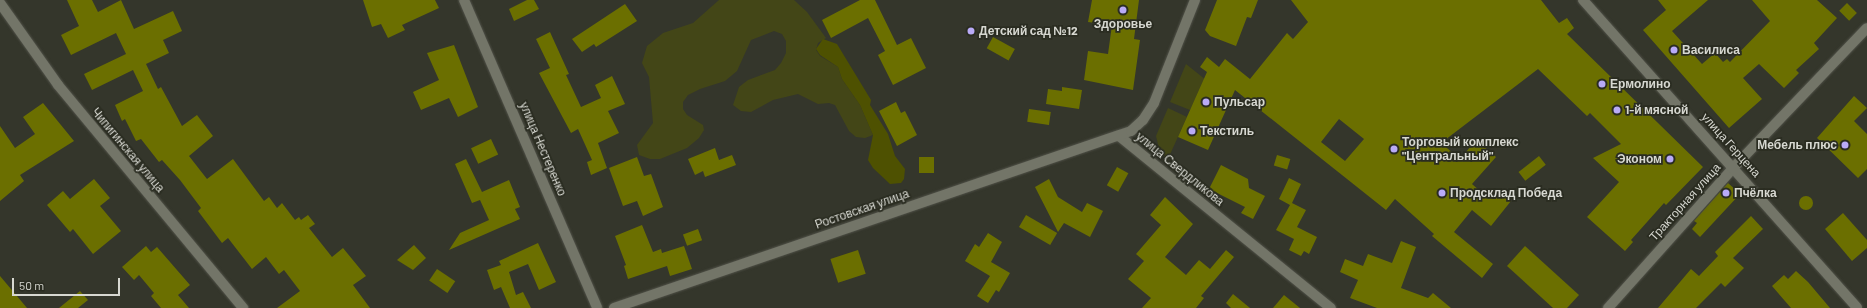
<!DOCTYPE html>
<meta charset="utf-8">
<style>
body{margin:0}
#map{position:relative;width:1867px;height:308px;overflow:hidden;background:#34362b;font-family:Barlow,sans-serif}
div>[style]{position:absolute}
.green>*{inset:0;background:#434617}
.water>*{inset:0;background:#4e5101}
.building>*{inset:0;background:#6b6f00;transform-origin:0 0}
.round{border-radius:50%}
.roads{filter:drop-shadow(0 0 1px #505148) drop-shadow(0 0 1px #505148)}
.street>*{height:10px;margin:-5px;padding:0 5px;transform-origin:5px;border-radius:5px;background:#737568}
.secondary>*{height:10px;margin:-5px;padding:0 5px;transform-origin:5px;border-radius:5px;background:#737568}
.dots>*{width:11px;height:11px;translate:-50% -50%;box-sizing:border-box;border:2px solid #2a2c21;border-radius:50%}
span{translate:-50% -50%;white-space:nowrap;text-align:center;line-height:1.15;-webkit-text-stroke:3.5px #2a2c21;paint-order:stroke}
.poi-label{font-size:12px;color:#d7d8d1;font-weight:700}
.left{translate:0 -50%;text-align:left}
.right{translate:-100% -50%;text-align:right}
.street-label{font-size:12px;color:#d7d8d1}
.scale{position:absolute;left:12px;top:278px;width:108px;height:18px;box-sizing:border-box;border:2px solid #d7d8d1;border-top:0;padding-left:5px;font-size:12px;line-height:14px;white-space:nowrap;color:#d7d8d1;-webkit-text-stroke:3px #2a2c21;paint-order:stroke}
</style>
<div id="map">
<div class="green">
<i style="clip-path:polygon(719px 0,794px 0,807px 12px,826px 38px,818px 43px,816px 50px,820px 56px,838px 67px,842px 79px,860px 105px,873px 135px,865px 138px,856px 137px,849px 131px,835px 105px,829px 103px,818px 104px,798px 94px,773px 100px,751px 112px,741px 111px,733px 105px,739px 87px,748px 80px,775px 70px,781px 63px,786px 53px,786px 41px,782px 34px,774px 31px,751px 40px,737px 71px,725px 81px,700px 89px,688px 95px,683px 102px,683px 109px,687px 115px,703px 125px,704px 130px,699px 138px,687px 148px,660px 159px,650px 159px,639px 155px,637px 145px,653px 123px,649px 77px,642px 63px,647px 46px,663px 33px,693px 23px)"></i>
<i style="clip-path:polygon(1186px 64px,1206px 80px,1190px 110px,1170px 102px)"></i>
<i style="clip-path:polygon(1168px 108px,1187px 117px,1167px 161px,1159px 148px,1156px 136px)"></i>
</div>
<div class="water">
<i style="clip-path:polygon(823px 39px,837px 44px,871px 100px,870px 105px,888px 134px,895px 156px,905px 169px,904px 179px,901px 183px,890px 184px,873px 168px,868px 160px,873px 135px,860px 105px,842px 79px,838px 67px,820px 55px,816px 49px)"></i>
</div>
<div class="building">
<i style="clip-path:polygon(67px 0,92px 0,98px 12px,121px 0,134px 29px,173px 11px,182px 31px,163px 40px,169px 53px,146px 64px,158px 89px,161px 87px,182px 126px,197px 115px,213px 136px,189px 156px,207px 179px,233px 159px,264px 201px,269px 197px,277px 208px,282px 203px,295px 220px,299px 217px,301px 220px,308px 215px,315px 224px,309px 228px,332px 257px,343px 248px,366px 276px,353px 285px,370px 308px,277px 308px,300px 291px,284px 270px,279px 274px,266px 257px,252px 269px,228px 238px,222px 243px,198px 211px,201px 208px,180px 180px,162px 160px,159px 162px,141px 139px,136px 141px,125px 119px,122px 121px,115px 105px,143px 91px,133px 70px,92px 90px,84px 74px,126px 54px,116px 33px,71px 55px,61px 35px,79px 26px)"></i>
<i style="clip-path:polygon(363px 0,435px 0,439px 8px,402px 25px,405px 30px,388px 38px,381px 24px,372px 27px)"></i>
<i style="clip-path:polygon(527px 0,534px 0,539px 9px,514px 21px,509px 9px)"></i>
<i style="clip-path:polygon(860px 0,875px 0,897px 45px,911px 38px,926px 68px,893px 85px,878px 55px,885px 51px,868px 18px,831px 38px,822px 20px)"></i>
<i style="clip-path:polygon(1092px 0,1139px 0,1134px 39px,1140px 40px,1133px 90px,1084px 80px,1088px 51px,1108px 54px,1112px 25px,1088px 22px)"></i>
<i style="clip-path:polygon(1217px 0,1258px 0,1251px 18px,1247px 17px,1236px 46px,1210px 36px,1205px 30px)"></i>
<i style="clip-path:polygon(evenodd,1291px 0,1541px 0,1559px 23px,1567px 18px,1574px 28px,1567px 34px,1703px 167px,1666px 205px,1664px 203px,1631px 240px,1633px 242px,1625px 251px,1587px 217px,1619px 182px,1593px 158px,1621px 144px,1590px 113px,1587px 116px,1538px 69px,1441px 143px,1460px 159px,1476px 140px,1496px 157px,1472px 184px,1489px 199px,1497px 190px,1511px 201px,1491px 226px,1472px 210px,1454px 232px,1493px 264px,1482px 278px,1432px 236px,1434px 234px,1395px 199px,1386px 210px,1235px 90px,1208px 150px,1178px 137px,1207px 72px,1200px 67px,1207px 57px,1219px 67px,1225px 59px,1250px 79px,1287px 33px,1293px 39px,1308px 22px,1291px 0,1339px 119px,1364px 139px,1345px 161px,1321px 142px,1339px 119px)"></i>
<i style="clip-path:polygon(1658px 0,1708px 0,1672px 31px,1702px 64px,1715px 53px,1723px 62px,1727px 59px,1730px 62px,1770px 21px,1752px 0,1817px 0,1837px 18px,1814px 43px,1819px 49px,1796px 70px,1799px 73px,1784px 88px,1759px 64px,1743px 78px,1762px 99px,1729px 128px,1643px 30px,1666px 10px)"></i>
<i style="left:1847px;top:3px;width:14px;height:11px;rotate:45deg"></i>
<i style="clip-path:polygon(625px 4px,637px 21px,596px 47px,594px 44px,582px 52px,572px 39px)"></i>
<i style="clip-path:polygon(550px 32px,569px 74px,566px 75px,581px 107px,601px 98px,595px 85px,612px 76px,625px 104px,608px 111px,619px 133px,598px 143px,607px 168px,591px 175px,587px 162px,592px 160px,578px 129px,571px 133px,539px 73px,550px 68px,536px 39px)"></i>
<i style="left:993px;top:37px;width:25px;height:13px;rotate:29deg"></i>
<i style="clip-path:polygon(454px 45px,478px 107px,458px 117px,449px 98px,421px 110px,413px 92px,439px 80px,427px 53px)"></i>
<i style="clip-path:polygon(1062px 87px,1082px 90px,1079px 109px,1046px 104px,1048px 89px,1062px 91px)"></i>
<i style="clip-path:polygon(1854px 96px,1867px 108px,1854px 121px,1867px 134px,1867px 169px,1858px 178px,1817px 138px)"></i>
<i style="clip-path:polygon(896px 102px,901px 113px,905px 111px,917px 135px,897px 146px,879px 111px)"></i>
<i style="clip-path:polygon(43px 103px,74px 141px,20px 175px,24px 181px,0 201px,0 126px,15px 148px,35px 134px,23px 117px)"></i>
<i style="left:1029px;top:109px;width:22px;height:13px;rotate:8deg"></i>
<i style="left:491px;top:139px;width:17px;height:22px;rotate:65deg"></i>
<i style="clip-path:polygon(715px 148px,719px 160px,732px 155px,736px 165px,705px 177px,703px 171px,695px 175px,688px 159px)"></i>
<i style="left:1277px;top:155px;width:14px;height:11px;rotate:17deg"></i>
<i style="left:1539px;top:156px;width:11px;height:26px;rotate:52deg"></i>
<i style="clip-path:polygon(637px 157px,644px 176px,651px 174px,663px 207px,643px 216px,637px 201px,623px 206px,609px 168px)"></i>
<i style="left:919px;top:157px;width:15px;height:16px"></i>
<i style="clip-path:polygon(466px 159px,482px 192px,509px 180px,520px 207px,515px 209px,520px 219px,449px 250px,460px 233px,489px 220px,480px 200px,472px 203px,455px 164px)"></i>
<i style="clip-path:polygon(1221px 165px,1248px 179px,1249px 188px,1265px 196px,1253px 219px,1241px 213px,1245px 207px,1209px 189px)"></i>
<i style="left:1117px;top:167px;width:13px;height:21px;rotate:29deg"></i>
<i style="clip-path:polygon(1289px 178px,1301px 184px,1292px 203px,1306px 210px,1297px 227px,1317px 237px,1309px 254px,1304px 251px,1301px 256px,1289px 250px,1294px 239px,1276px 230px,1290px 205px,1279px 199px)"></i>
<i style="clip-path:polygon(94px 179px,110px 198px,100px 206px,121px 231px,93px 254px,73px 229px,70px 232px,47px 205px,63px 191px,70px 199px)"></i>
<i style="clip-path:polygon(1049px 179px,1058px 197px,1082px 212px,1087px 203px,1103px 211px,1090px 237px,1064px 223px,1058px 232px,1035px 187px)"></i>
<i style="clip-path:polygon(1728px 183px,1740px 194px,1700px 237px,1692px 229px,1697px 223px,1694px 221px)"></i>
<i class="round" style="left:1799px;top:196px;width:14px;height:14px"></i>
<i style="clip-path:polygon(1165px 197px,1193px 224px,1165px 257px,1186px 275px,1199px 260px,1210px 269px,1226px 250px,1234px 257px,1201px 296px,1204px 298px,1196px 308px,1142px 308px,1151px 298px,1128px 279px,1144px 261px,1136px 254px,1161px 225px,1150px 215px)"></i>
<i style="clip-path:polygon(1843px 213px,1867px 240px,1867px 248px,1852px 261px,1825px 229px)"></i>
<i style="left:1026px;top:215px;width:36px;height:14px;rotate:30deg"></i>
<i style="clip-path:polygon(1751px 216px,1763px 229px,1733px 258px,1744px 268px,1725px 287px,1721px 283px,1696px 308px,1658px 308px,1691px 269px,1699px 276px,1718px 256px,1715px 252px)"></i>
<i style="clip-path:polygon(642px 225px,653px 252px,661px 249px,662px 253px,684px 246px,692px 269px,670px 276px,667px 266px,628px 279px,624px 266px,626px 265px,615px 236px)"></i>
<i style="left:698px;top:229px;width:12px;height:16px;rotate:70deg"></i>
<i style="clip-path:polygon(988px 233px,1002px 242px,991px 262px,1010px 273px,999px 292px,996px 290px,988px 303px,977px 296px,990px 276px,965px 261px,975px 244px,979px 247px)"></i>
<i style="clip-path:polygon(1401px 241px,1416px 247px,1401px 288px,1428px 298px,1433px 293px,1451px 308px,1377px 308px,1350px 298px,1358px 280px,1340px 272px,1345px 259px,1363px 266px,1368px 254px,1392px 263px)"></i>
<i style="clip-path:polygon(538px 243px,556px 282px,539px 290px,528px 264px,509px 272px,516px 295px,523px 292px,531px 308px,510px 308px,501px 287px,494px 290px,487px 270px,501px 265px,499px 261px)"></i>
<i style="clip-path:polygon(414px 245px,426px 258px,413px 270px,397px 260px)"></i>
<i style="clip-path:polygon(146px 246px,151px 252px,157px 247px,190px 285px,178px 295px,189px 308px,161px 308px,151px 296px,154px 293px,139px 275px,134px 280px,122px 267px)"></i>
<i style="clip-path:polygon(1525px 246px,1579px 295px,1567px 308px,1553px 308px,1507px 266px)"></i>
<i style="left:858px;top:250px;width:25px;height:29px;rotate:72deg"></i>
<i style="left:437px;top:269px;width:22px;height:14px;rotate:34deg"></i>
<i style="clip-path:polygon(1796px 271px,1808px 282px,1830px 308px,1791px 308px,1772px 286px,1784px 275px,1788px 279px)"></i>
<i style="clip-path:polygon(0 276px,27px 308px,0 308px)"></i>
<i style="clip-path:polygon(80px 291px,88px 300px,78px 308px,59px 308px)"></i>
<i style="clip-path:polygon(1233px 294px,1250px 308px,1231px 308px,1226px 303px)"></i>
<i style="clip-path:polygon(1284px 295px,1300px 308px,1273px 308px)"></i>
</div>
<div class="roads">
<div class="street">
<i style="left:0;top:3px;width:100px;rotate:54.7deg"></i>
<i style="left:58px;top:85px;width:290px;rotate:50.3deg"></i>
<i style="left:1119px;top:136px;width:273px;rotate:39.1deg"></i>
<i style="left:1608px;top:308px;width:189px;rotate:-48.2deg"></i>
<i style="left:1734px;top:167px;width:192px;rotate:-46.3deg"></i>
</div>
<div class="secondary">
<i style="left:464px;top:0;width:335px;rotate:66.6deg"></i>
<i style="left:1583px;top:0;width:412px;rotate:48.3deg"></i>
<i style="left:614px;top:308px;width:546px;rotate:-18.9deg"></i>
<i style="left:1131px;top:131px;width:16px;rotate:-43deg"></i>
<i style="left:1143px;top:120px;width:20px;rotate:-57deg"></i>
<i style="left:1154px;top:103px;width:111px;rotate:-68.3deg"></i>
</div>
</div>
<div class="dots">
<i style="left:1123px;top:10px;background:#b9abf7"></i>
<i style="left:971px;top:31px;background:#b9abf7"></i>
<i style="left:1674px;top:50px;background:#b9abf7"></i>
<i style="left:1602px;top:84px;background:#b9abf7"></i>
<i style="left:1206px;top:102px;background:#b9abf7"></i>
<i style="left:1617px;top:110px;background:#b9abf7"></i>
<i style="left:1192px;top:131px;background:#b9abf7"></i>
<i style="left:1845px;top:145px;background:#b9abf7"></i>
<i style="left:1394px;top:149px;background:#b9abf7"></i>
<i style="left:1670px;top:159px;background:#b9abf7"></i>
<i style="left:1442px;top:193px;background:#b9abf7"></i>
<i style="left:1726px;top:193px;background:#b9abf7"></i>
</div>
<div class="poi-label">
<span style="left:1123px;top:24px">Здоровье</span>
<span class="left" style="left:979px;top:31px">Детский сад №12</span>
<span class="left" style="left:1682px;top:50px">Василиса</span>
<span class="left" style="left:1610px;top:84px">Ермолино</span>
<span class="left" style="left:1214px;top:102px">Пульсар</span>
<span class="left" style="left:1625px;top:110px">1-й мясной</span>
<span class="left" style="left:1200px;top:131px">Текстиль</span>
<span class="left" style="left:1402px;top:149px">Торговый комплекс<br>"Центральный"</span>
<span class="right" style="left:1837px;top:145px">Мебель плюс</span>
<span class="right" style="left:1662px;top:159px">Эконом</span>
<span class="left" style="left:1450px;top:193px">Продсклад Победа</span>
<span class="left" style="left:1734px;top:193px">Пчёлка</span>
</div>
<div class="street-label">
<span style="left:1731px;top:145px;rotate:48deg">улица Герцена</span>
<span style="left:543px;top:149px;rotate:67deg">улица Нестеренко</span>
<span style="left:128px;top:150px;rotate:50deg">Чипигинская улица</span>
<span style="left:1180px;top:169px;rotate:39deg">улица Свердликова</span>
<span style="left:1685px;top:202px;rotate:-48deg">Тракторная улица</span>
<span style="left:862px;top:209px;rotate:-19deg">Ростовская улица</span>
</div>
<div class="scale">50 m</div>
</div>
